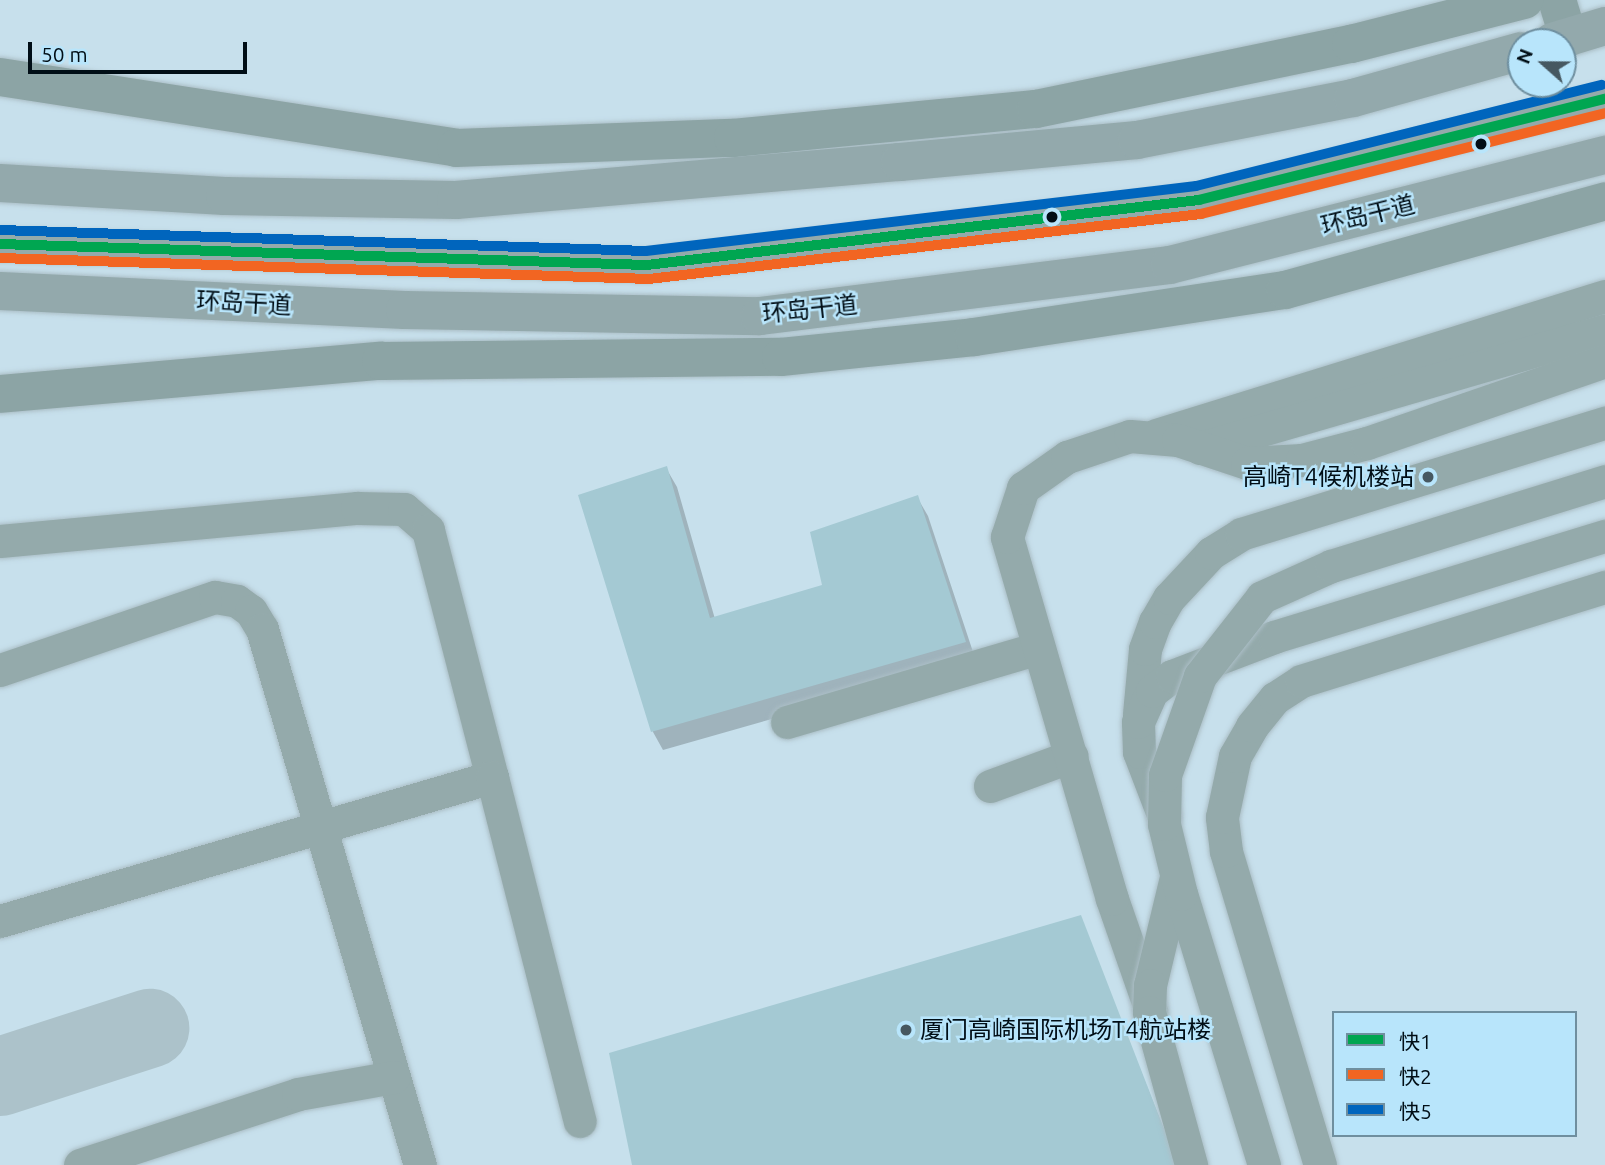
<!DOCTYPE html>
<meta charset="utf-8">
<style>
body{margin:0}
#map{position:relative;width:1605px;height:1165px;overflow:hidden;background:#c7e0ec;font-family:Ubuntu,"Noto Sans SC",sans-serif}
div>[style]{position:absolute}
.shadow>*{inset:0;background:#0003}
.taxiway>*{height:79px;margin:-39.5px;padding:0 39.5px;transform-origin:39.5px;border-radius:39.5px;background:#acc2ca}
.building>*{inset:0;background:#a4c9d3}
.roads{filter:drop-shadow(0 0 2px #abbec6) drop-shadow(0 0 2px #abbec6)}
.minor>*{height:33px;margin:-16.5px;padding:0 16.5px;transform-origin:16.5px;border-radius:16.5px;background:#94aaab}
.major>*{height:38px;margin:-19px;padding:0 19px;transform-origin:19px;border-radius:19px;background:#8ca4a5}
.highway>*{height:38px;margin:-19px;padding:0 19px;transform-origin:19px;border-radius:19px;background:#93a9ac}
.bridges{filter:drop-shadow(0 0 2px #abbec6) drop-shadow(0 0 2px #abbec6)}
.minor-bridge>*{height:33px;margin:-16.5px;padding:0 16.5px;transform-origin:16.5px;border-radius:16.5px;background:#94aaab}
.bus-1>*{height:10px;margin:-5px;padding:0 5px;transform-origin:5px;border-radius:5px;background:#00a651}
.bus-2>*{height:10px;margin:-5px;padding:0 5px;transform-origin:5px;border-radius:5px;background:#f26522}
.bus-3>*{height:10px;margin:-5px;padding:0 5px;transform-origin:5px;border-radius:5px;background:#0065bd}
.dots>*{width:19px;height:19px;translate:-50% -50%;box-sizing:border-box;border:4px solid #b8e5fb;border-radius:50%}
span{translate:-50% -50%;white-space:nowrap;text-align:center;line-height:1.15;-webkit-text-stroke:5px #b8e5fb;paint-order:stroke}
.street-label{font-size:24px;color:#010e16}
.poi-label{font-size:24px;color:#010e16}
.right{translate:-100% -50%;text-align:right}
.left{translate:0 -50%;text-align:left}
.legend{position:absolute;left:1332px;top:1011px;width:245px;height:126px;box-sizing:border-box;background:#b8e5fb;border:2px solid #6f8f9f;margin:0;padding:9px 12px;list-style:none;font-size:21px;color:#010e16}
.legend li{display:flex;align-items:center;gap:14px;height:35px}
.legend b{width:35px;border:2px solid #6f8f9f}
.north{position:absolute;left:1507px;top:28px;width:70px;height:70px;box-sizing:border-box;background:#b8e5fb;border:2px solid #6f8f9f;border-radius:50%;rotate:291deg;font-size:19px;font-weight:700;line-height:28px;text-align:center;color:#010e16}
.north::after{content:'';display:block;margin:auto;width:24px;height:32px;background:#465861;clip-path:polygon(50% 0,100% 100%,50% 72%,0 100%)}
.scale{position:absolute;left:28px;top:42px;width:219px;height:32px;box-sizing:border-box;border:4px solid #010e16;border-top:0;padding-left:9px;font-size:21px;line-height:24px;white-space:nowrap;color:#010e16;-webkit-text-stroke:5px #b8e5fb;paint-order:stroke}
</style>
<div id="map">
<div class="shadow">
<i style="clip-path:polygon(666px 468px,677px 487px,715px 619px,824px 586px,917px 497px,928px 516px,976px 661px,663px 750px,653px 732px,580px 496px)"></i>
<i style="clip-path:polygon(1080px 918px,1165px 1132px,634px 1165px)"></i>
</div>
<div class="taxiway">
<i style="left:0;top:1076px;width:157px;rotate:-17.9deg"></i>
</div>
<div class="building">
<i style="clip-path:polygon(667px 466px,710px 618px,822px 585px,810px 532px,918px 495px,966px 642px,651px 732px,578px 495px)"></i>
<i style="clip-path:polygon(1081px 915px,1178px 1165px,632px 1165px,609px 1053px)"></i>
</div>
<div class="roads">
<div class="minor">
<i style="left:0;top:244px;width:647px;rotate:1.86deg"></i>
<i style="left:647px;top:265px;width:556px;rotate:-6.72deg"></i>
<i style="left:1199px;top:200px;width:418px;rotate:-14deg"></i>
<i style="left:1156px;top:435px;width:470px;rotate:-17.2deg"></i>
<i style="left:1200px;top:448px;width:422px;rotate:-16.2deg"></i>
<i style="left:0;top:541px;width:359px;rotate:-5.3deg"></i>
<i style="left:357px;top:508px;width:47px;rotate:1.2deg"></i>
<i style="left:404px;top:509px;width:32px;rotate:41deg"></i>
<i style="left:428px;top:530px;width:255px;rotate:75.5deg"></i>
<i style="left:492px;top:777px;width:513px;rotate:163.69deg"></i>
<i style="left:0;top:670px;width:227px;rotate:-18.8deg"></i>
<i style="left:215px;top:597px;width:22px;rotate:10deg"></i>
<i style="left:237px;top:601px;width:17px;rotate:36deg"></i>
<i style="left:251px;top:611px;width:21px;rotate:59deg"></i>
<i style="left:262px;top:629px;width:559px;rotate:73.58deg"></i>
<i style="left:1139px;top:714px;width:65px;rotate:-84.7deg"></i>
<i style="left:1145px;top:649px;width:29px;rotate:-70deg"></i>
<i style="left:1155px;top:622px;width:28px;rotate:-60deg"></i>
<i style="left:1169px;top:598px;width:62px;rotate:-47deg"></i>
<i style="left:1211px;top:553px;width:36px;rotate:-32deg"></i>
<i style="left:1241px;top:534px;width:381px;rotate:-17deg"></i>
<i style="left:787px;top:722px;width:262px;rotate:-16.4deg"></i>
<i style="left:492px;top:777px;width:355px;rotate:75.7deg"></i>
<i style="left:990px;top:786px;width:87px;rotate:-20.1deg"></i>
<i style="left:1164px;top:817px;width:70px;rotate:-111deg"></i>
<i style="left:1139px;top:752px;width:30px;rotate:-92deg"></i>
<i style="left:1138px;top:722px;width:34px;rotate:-66deg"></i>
<i style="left:1152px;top:691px;width:25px;rotate:-37deg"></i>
<i style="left:1172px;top:676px;width:109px;rotate:-20.9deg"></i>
<i style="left:1274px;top:637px;width:346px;rotate:-17deg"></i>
<i style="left:1151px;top:1011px;width:119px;rotate:-109.2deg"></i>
<i style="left:1112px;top:899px;width:377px;rotate:-106.2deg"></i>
<i style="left:1007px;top:537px;width:52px;rotate:-71.9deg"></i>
<i style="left:1023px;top:488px;width:54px;rotate:-35.2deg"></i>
<i style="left:1067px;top:457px;width:66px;rotate:-18.4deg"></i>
<i style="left:1130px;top:436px;width:48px;rotate:4.8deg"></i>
<i style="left:1178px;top:440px;width:73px;rotate:18.4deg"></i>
<i style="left:1247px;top:463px;width:55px;rotate:-3.1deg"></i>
<i style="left:1302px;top:460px;width:67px;rotate:-14.7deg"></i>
<i style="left:1367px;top:443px;width:252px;rotate:-19deg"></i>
<i style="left:80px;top:1165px;width:229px;rotate:-18deg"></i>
<i style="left:298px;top:1094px;width:97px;rotate:-10.1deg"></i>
<i style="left:1320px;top:1165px;width:328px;rotate:-106.7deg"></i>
<i style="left:1226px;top:851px;width:34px;rotate:-97deg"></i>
<i style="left:1222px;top:817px;width:62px;rotate:-78deg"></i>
<i style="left:1235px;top:756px;width:34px;rotate:-60deg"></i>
<i style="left:1252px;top:726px;width:36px;rotate:-51deg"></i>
<i style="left:1275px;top:698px;width:31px;rotate:-33deg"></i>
<i style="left:1301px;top:681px;width:318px;rotate:-17.2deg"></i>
</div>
<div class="major">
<i style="left:1557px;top:0;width:39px;rotate:73deg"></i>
<i style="left:0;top:77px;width:461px;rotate:8.8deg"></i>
<i style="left:456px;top:148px;width:277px;rotate:-2.1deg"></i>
<i style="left:733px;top:138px;width:304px;rotate:-5.5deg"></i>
<i style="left:1036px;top:109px;width:322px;rotate:-11.7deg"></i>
<i style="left:1351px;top:44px;width:179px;rotate:-14.3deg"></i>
<i style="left:0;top:394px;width:382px;rotate:-5deg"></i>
<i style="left:381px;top:361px;width:400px;rotate:-0.6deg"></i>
<i style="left:781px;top:357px;width:194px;rotate:-5.9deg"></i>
<i style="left:974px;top:337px;width:315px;rotate:-8.6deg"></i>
<i style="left:1285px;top:290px;width:332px;rotate:-15.5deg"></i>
</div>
<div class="highway">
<i style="left:1552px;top:42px;width:55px;rotate:-16.8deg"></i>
<i style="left:0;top:183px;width:225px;rotate:3.3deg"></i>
<i style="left:225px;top:196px;width:231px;rotate:1deg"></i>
<i style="left:456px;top:200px;width:446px;rotate:-4.9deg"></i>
<i style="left:900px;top:162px;width:238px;rotate:-5.3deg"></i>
<i style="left:1137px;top:140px;width:220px;rotate:-11deg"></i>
<i style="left:1353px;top:98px;width:174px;rotate:-15.6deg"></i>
<i style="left:0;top:291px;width:405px;rotate:2.7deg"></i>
<i style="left:405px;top:310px;width:355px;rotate:1deg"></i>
<i style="left:760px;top:316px;width:413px;rotate:-7.1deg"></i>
<i style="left:1170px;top:265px;width:449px;rotate:-14.2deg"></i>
</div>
</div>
<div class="bridges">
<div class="minor-bridge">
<i style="left:1176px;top:877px;width:111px;rotate:103.5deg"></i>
<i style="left:1150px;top:985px;width:27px;rotate:92deg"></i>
<i style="left:1149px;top:1012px;width:159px;rotate:74.6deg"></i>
<i style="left:1264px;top:1165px;width:283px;rotate:-107deg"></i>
<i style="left:1181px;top:894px;width:72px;rotate:-103.7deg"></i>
<i style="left:1164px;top:824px;width:49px;rotate:-88.8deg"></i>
<i style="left:1165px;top:775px;width:105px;rotate:-70.5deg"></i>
<i style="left:1200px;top:676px;width:100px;rotate:-51.9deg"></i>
<i style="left:1262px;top:597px;width:76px;rotate:-24.2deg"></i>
<i style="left:1331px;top:566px;width:287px;rotate:-17.2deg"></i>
</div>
</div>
<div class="bus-1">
<i style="left:0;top:244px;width:647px;rotate:1.86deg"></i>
<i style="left:647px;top:265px;width:556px;rotate:-6.72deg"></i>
<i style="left:1199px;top:200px;width:418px;rotate:-14deg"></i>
</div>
<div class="bus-2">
<i style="left:0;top:258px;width:649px;rotate:1.85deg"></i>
<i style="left:649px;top:279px;width:556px;rotate:-6.72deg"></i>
<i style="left:1201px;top:214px;width:416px;rotate:-14deg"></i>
</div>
<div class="bus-3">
<i style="left:0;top:230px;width:646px;rotate:1.86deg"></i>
<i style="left:646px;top:251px;width:554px;rotate:-6.74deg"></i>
<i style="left:1196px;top:186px;width:418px;rotate:-14deg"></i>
</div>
<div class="dots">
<i style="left:1481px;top:144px;background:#010e16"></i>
<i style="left:1052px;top:217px;background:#010e16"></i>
<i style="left:1428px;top:477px;background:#465861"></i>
<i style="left:906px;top:1030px;background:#465861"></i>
</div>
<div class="street-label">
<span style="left:1368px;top:215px;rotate:-14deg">环岛干道</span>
<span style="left:244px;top:303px;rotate:3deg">环岛干道</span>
<span style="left:810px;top:309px;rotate:-6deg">环岛干道</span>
</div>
<div class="poi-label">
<span class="right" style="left:1414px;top:477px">高崎T4候机楼站</span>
<span class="left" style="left:920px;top:1030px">厦门高崎国际机场T4航站楼</span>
</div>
<ul class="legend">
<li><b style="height:9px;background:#00a651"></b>快1</li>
<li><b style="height:9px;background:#f26522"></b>快2</li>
<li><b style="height:9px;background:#0065bd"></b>快5</li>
</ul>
<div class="north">N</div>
<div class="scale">50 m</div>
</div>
